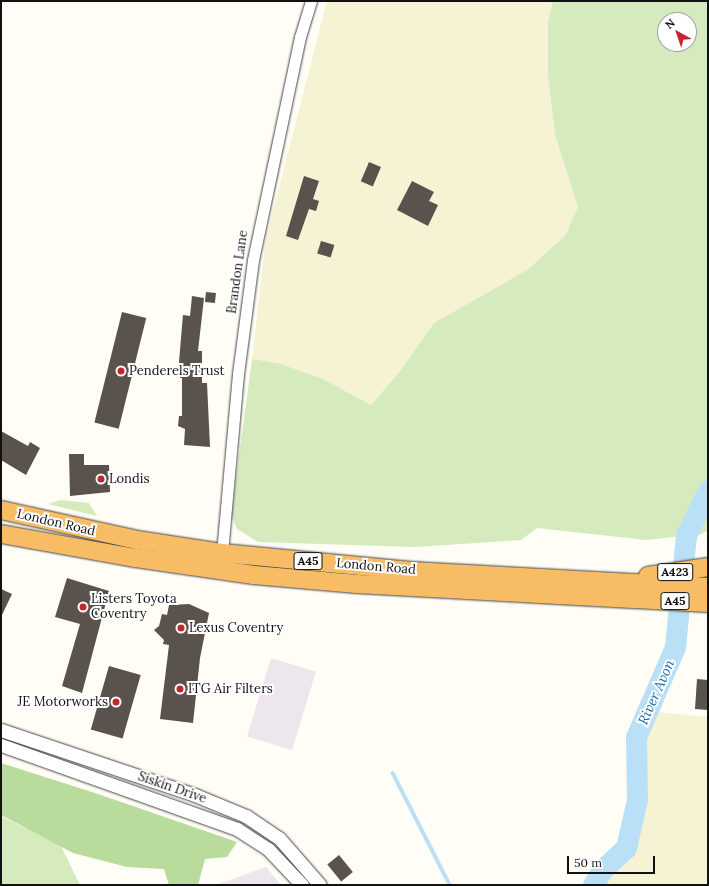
<!DOCTYPE html>
<style>
body{margin:0}
#map{position:relative;width:709px;height:886px;overflow:hidden;background:#fffdf5;font-family:Lora,serif}
div>[style]{position:absolute}
.industrial>*{inset:0;background:#eee6ef;transform-origin:0 0}
.farmland>*{inset:0;background:#f6f3d4}
.green>*{inset:0;background:#d5ebbd}
.forest>*{inset:0;background:#b9dc9c}
.stream>*{height:3.5px;margin:-1.75px;padding:0 1.75px;transform-origin:1.75px;border-radius:1.75px;background:#b9e0f7}
.river>*{height:21px;margin:-10.5px;padding:0 10.5px;transform-origin:10.5px;border-radius:10.5px;background:#b9e0f7}
.building>*{inset:0;background:#5a524d;transform-origin:0 0}
.roads{filter:drop-shadow(0 0 1px #444) drop-shadow(0 0 1px #444)}
.minor>*{height:11px;margin:-5.5px;padding:0 5.5px;transform-origin:5.5px;border-radius:5.5px;background:#fff}
.tertiary>*{height:13px;margin:-6.5px;padding:0 6.5px;transform-origin:6.5px;border-radius:6.5px;background:#fff}
.trunk>*{height:18px;margin:-9px;padding:0 9px;transform-origin:9px;border-radius:9px;background:#f7bc64}
.dots>*{width:11px;height:11px;translate:-50% -50%;box-sizing:border-box;border:2px solid #fff;border-radius:50%}
span{translate:-50% -50%;white-space:nowrap;text-align:center;line-height:1.15;-webkit-text-stroke:4px #fff;paint-order:stroke}
.shield-label span{padding:1px 3px;background:#fff;border:1px solid;border-radius:3px;-webkit-text-stroke-width:0}
.shield-label{font-size:12px;color:#111;font-weight:700}
.street-label{font-size:13px;color:#111}
.poi-label{font-size:13px;color:#111}
.left{translate:0 -50%;text-align:left}
.right{translate:-100% -50%;text-align:right}
.water-label{font-size:14px;color:#1768a6;font-style:italic}
.frame{position:absolute;inset:0;border:2px solid #111;pointer-events:none}
.north{position:absolute;left:657px;top:12px;width:40px;height:40px;box-sizing:border-box;background:#fff;border:1px solid #a0a0a0;border-radius:50%;rotate:320deg;font-size:11px;font-weight:700;line-height:16px;text-align:center;color:#111}
.north::after{content:'';display:block;margin:auto;width:14px;height:18px;background:#c4262e;clip-path:polygon(50% 0,100% 100%,50% 72%,0 100%)}
.scale{position:absolute;left:567px;top:856px;width:88px;height:18px;box-sizing:border-box;border:2px solid #111;border-top:0;padding-left:5px;font-size:12px;line-height:14px;white-space:nowrap;color:#111;-webkit-text-stroke:3px #fff;paint-order:stroke}
</style>
<div id="map">
<div class="industrial">
<i style="left:271px;top:658px;width:47px;height:82px;rotate:17deg"></i>
<i style="clip-path:polygon(266px 867px,281px 885px,216px 885px)"></i>
</div>
<div class="farmland">
<i style="clip-path:polygon(327px 1px,553px 1px,548px 22px,548px 76px,555px 135px,578px 207px,565px 236px,527px 270px,434px 323px,400px 371px,371px 405px,323px 379px,278px 363px,252px 359px,266px 238px)"></i>
<i style="clip-path:polygon(647px 711px,708px 717px,708px 885px,593px 885px,602px 870px,626px 848px,637px 799px,636px 737px)"></i>
</div>
<div class="green">
<i style="clip-path:polygon(evenodd,553px 1px,708px 1px,708px 530px,702px 534px,646px 540px,537px 528px,521px 540px,415px 547px,258px 542px,237px 529px,231px 515px,252px 359px,278px 363px,323px 379px,371px 405px,400px 371px,434px 323px,527px 270px,565px 236px,578px 207px,555px 135px,548px 76px,548px 22px,553px 1px,665px 20px,689px 20px,689px 44px,665px 44px,665px 20px)"></i>
<i style="clip-path:polygon(60px 500px,89px 503px,97px 516px,48px 504px)"></i>
<i style="clip-path:polygon(1px 816px,61px 846px,80px 885px,1px 885px)"></i>
</div>
<div class="forest">
<i style="clip-path:polygon(1px 763px,98px 794px,237px 842px,227px 857px,205px 859px,198px 885px,169px 885px,164px 869px,127px 867px,73px 853px,1px 815px)"></i>
</div>
<div class="stream">
<i style="left:393px;top:773px;width:126px;rotate:63deg"></i>
</div>
<div class="river">
<i style="left:593px;top:885px;width:17px;rotate:-59deg"></i>
<i style="left:602px;top:870px;width:33px;rotate:-43deg"></i>
<i style="left:626px;top:848px;width:50px;rotate:-77.3deg"></i>
<i style="left:637px;top:799px;width:62px;rotate:-90.9deg"></i>
<i style="left:636px;top:737px;width:98px;rotate:-66.6deg"></i>
<i style="left:675px;top:647px;width:113px;rotate:-84.4deg"></i>
<i style="left:686px;top:535px;width:50px;rotate:-63.9deg"></i>
</div>
<div class="building">
<i style="left:369px;top:162px;width:13px;height:21px;rotate:23deg"></i>
<i style="clip-path:polygon(304px 176px,319px 181px,313px 199px,319px 201px,316px 211px,309px 209px,298px 240px,286px 236px)"></i>
<i style="clip-path:polygon(412px 181px,434px 192px,429px 201px,438px 205px,428px 226px,397px 210px)"></i>
<i style="left:321px;top:241px;width:14px;height:13px;rotate:17deg"></i>
<i style="left:206px;top:292px;width:10px;height:10px;rotate:6deg"></i>
<i style="clip-path:polygon(192px 296px,204px 298px,198px 351px,202px 351px,202px 383px,207px 383px,210px 447px,184px 445px,185px 429px,178px 426px,179px 416px,182px 416px,182px 378px,180px 378px,179px 362px,182px 326px,183px 315px,190px 316px)"></i>
<i style="left:122px;top:312px;width:25px;height:114px;rotate:14deg"></i>
<i style="clip-path:polygon(1px 431px,28px 446px,30px 442px,40px 448px,26px 475px,1px 460px)"></i>
<i style="clip-path:polygon(69px 454px,84px 454px,84px 465px,109px 465px,110px 492px,70px 496px)"></i>
<i style="clip-path:polygon(67px 578px,109px 591px,82px 693px,62px 686px,80px 624px,55px 617px)"></i>
<i style="clip-path:polygon(1px 589px,12px 594px,1px 617px)"></i>
<i style="clip-path:polygon(189px 604px,209px 613px,200px 658px,193px 723px,160px 719px,169px 645px,163px 644px,164px 640px,154px 630px,159px 626px,162px 614px,167px 615px,169px 605px)"></i>
<i style="left:109px;top:666px;width:33px;height:66px;rotate:16deg"></i>
<i style="clip-path:polygon(697px 679px,708px 680px,708px 710px,695px 709px)"></i>
<i style="left:339px;top:855px;width:22px;height:15px;rotate:51deg"></i>
</div>
<div class="roads">
<div class="minor">
<i style="left:222px;top:553px;width:180px;rotate:-84.9deg"></i>
<i style="left:238px;top:374px;width:115px;rotate:-82.5deg"></i>
<i style="left:253px;top:260px;width:228px;rotate:-78.1deg"></i>
<i style="left:300px;top:37px;width:38px;rotate:-73deg"></i>
</div>
<div class="tertiary">
<i style="left:1px;top:730px;width:205px;rotate:18.5deg"></i>
<i style="left:195px;top:795px;width:55px;rotate:22.4deg"></i>
<i style="left:246px;top:816px;width:40px;rotate:34deg"></i>
<i style="left:279px;top:838px;width:62px;rotate:48.9deg"></i>
<i style="left:1px;top:745px;width:251px;rotate:19.6deg"></i>
<i style="left:237px;top:829px;width:37px;rotate:33deg"></i>
<i style="left:268px;top:849px;width:50px;rotate:46.6deg"></i>
</div>
<div class="trunk">
<i style="left:1px;top:510px;width:139px;rotate:12.4deg"></i>
<i style="left:137px;top:540px;width:86px;rotate:8.7deg"></i>
<i style="left:222px;top:553px;width:190px;rotate:5.4deg"></i>
<i style="left:411px;top:571px;width:297px;rotate:3.1deg"></i>
<i style="left:1px;top:534px;width:137px;rotate:10.1deg"></i>
<i style="left:136px;top:558px;width:119px;rotate:8.2deg"></i>
<i style="left:254px;top:575px;width:103px;rotate:5deg"></i>
<i style="left:357px;top:584px;width:352px;rotate:3.1deg"></i>
<i style="left:648px;top:576px;width:61px;rotate:-8.5deg"></i>
</div>
</div>
<div class="dots">
<i style="left:121px;top:371px;background:#c4262e"></i>
<i style="left:101px;top:479px;background:#c4262e"></i>
<i style="left:83px;top:607px;background:#c4262e"></i>
<i style="left:181px;top:628px;background:#c4262e"></i>
<i style="left:180px;top:689px;background:#c4262e"></i>
<i style="left:116px;top:702px;background:#c4262e"></i>
</div>
<div class="shield-label">
<span style="left:308px;top:561px">A45</span>
<span style="left:675px;top:572px">A423</span>
<span style="left:675px;top:601px">A45</span>
</div>
<div class="street-label">
<span style="left:238px;top:272px;rotate:-82deg">Brandon Lane</span>
<span style="left:56px;top:523px;rotate:13deg">London Road</span>
<span style="left:376px;top:567px;rotate:5deg">London Road</span>
<span style="left:172px;top:788px;rotate:19deg">Siskin Drive</span>
</div>
<div class="poi-label">
<span class="left" style="left:129px;top:371px">Penderels Trust</span>
<span class="left" style="left:109px;top:479px">Londis</span>
<span class="left" style="left:91px;top:607px">Listers Toyota<br>Coventry</span>
<span class="left" style="left:189px;top:628px">Lexus Coventry</span>
<span class="left" style="left:188px;top:689px">ITG Air Filters</span>
<span class="right" style="left:108px;top:702px">JE Motorworks</span>
</div>
<div class="water-label">
<span style="left:656px;top:692px;rotate:-66deg">River Avon</span>
</div>
<div class="frame"></div>
<div class="north">N</div>
<div class="scale">50 m</div>
</div>
